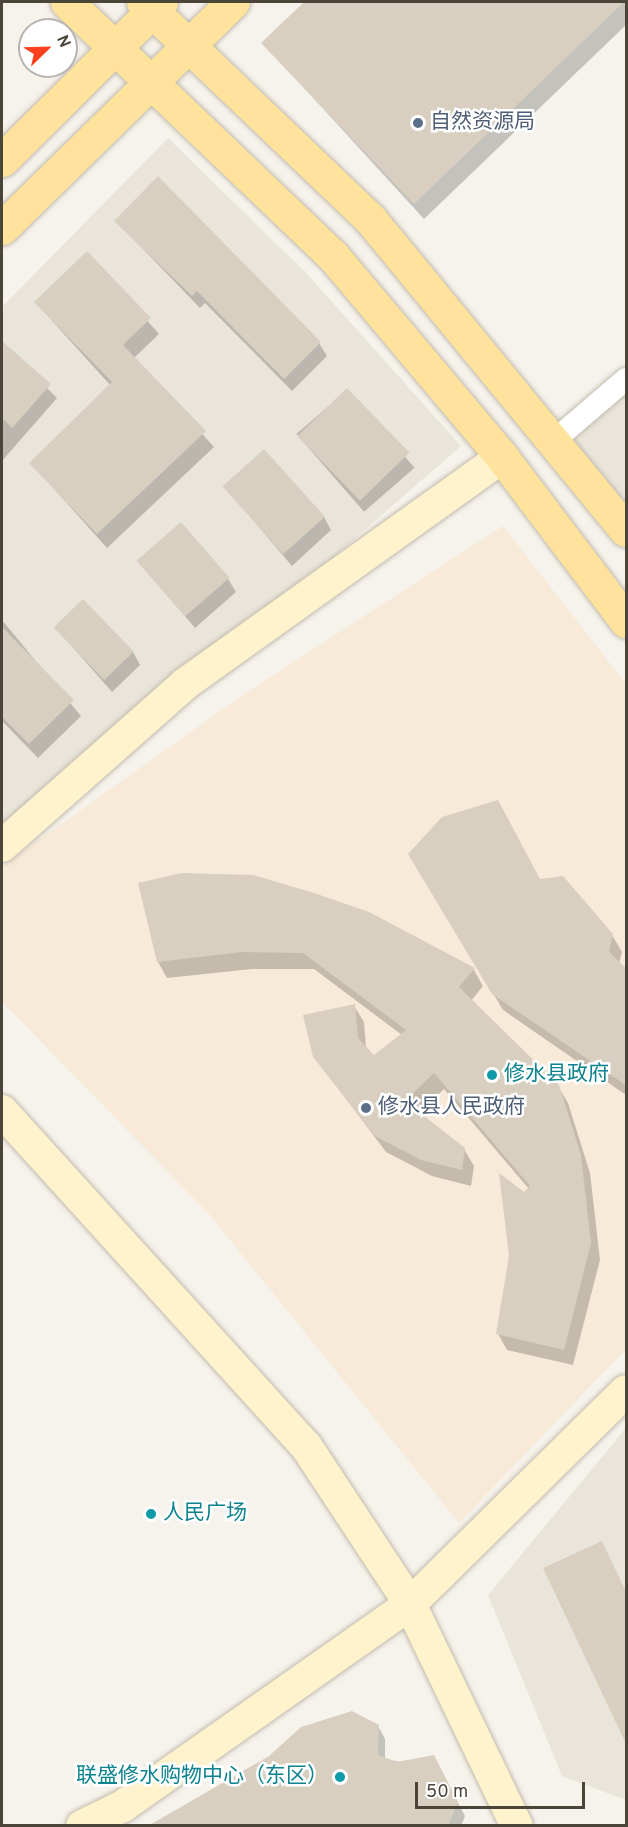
<!DOCTYPE html>
<meta charset="utf-8">
<style>
body{margin:0}
#map{position:relative;width:628px;height:1827px;overflow:hidden;background:#f6f3ec;font-family:Overpass,"Noto Sans SC",sans-serif}
div>[style]{position:absolute}
.residential>*{inset:0;background:#eae5da}
.commercial>*{inset:0;background:#f7ead8}
.shadow>*{inset:0;background:#0003;transform-origin:0 0}
.building>*{inset:0;background:#d8cfc1;transform-origin:0 0}
.roads{filter:drop-shadow(0 0 2px #c2bbae) drop-shadow(0 0 2px #c2bbae)}
.street>*{height:22px;margin:-11px;padding:0 11px;transform-origin:11px;border-radius:11px;background:#fff}
.secondary>*{height:32px;margin:-16px;padding:0 16px;transform-origin:16px;border-radius:16px;background:#fff3cd}
.primary>*{height:33px;margin:-16.5px;padding:0 16.5px;transform-origin:16.5px;border-radius:16.5px;background:#ffe39c}
.dots>*{width:16px;height:16px;translate:-50% -50%;box-sizing:border-box;border:3px solid #fff;border-radius:50%}
span{translate:-50% -50%;white-space:nowrap;text-align:center;line-height:1.15;-webkit-text-stroke:5px #fff;paint-order:stroke}
.service-label{font-size:21px;color:#4e5e75}
.left{translate:0 -50%;text-align:left}
.culture-label{font-size:21px;color:#0d838f}
.right{translate:-100% -50%;text-align:right}
.frame{position:absolute;inset:0;border:3px solid #4b4439;pointer-events:none}
.north{position:absolute;left:18px;top:18px;width:60px;height:60px;box-sizing:border-box;background:#fff;border:2px solid #b7b4b0;border-radius:50%;rotate:67deg;font-size:16px;font-weight:700;line-height:24px;text-align:center;color:#4b4439}
.north::after{content:'';display:block;margin:auto;width:21px;height:27px;background:#fc3f1d;clip-path:polygon(50% 0,100% 100%,50% 72%,0 100%)}
.scale{position:absolute;left:415px;top:1782px;width:170px;height:27px;box-sizing:border-box;border:3px solid #4b4439;border-top:0;padding-left:8px;font-size:18px;line-height:21px;white-space:nowrap;color:#4b4439;-webkit-text-stroke:4px #fff;paint-order:stroke}
</style>
<div id="map">
<div class="residential">
<i style="clip-path:polygon(168px 138px,308px 275px,461px 446px,2px 846px,2px 307px)"></i>
<i style="clip-path:polygon(626px 379px,626px 532px,556px 439px)"></i>
<i style="clip-path:polygon(626px 1428px,626px 1800px,562px 1776px,488px 1595px)"></i>
</div>
<div class="commercial">
<i style="clip-path:polygon(503px 526px,626px 684px,626px 1349px,459px 1523px,209px 1214px,2px 1002px,2px 866px,247px 692px)"></i>
</div>
<div class="shadow">
<i style="clip-path:polygon(306px 2px,626px 2px,626px 25px,424px 219px,263px 43px)"></i>
<i style="clip-path:polygon(116px 221px,319px 343px,327px 356px,292px 391px,205px 303px,200px 308px)"></i>
<i style="clip-path:polygon(87px 253px,159px 334px,134px 358px,214px 447px,107px 548px,31px 463px,111px 386px,36px 303px)"></i>
<i style="clip-path:polygon(2px 343px,57px 398px,2px 461px)"></i>
<i style="left:347px;top:390px;width:103px;height:67px;rotate:49deg"></i>
<i style="clip-path:polygon(225px 487px,324px 517px,331px 530px,292px 566px)"></i>
<i style="clip-path:polygon(139px 561px,228px 579px,236px 592px,195px 628px)"></i>
<i style="clip-path:polygon(2px 620px,81px 716px,38px 758px,2px 721px)"></i>
<i style="clip-path:polygon(56px 628px,133px 652px,140px 665px,112px 692px)"></i>
<i style="clip-path:polygon(410px 854px,540px 881px,612px 935px,622px 952px,619px 964px,626px 971px,626px 1095px,503px 1010px)"></i>
<i style="clip-path:polygon(368px 913px,474px 970px,483px 986px,471px 1001px,558px 1086px,568px 1103px,590px 1173px,600px 1260px,573px 1365px,507px 1350px,498px 1334px,529px 1189px,444px 1089px,418px 1114px,464px 1149px,474px 1166px,471px 1186px,432px 1176px,386px 1152px,314px 1056px,354px 1006px,364px 1022px,366px 1048px,374px 1057px,402px 1035px,314px 969px,252px 969px,167px 978px,158px 962px)"></i>
<i style="clip-path:polygon(378px 1726px,385px 1739px,385px 1759px,440px 1770px,465px 1816px,461px 1826px,151px 1826px)"></i>
</div>
<div class="building">
<i style="clip-path:polygon(304px 2px,624px 2px,414px 204px,261px 43px)"></i>
<i style="clip-path:polygon(158px 176px,321px 342px,284px 379px,197px 291px,192px 296px,114px 221px)"></i>
<i style="clip-path:polygon(87px 251px,151px 318px,123px 345px,206px 431px,97px 534px,29px 463px,112px 382px,34px 302px)"></i>
<i style="clip-path:polygon(2px 341px,51px 384px,12px 428px,2px 418px)"></i>
<i style="left:347px;top:388px;width:90px;height:69px;rotate:46deg"></i>
<i style="left:264px;top:449px;width:91px;height:56px;rotate:48deg"></i>
<i style="left:181px;top:522px;width:74px;height:59px;rotate:49deg"></i>
<i style="left:83px;top:599px;width:73px;height:41px;rotate:46deg"></i>
<i style="clip-path:polygon(2px 627px,74px 700px,29px 744px,2px 717px)"></i>
<i style="clip-path:polygon(498px 800px,540px 879px,563px 876px,613px 934px,609px 952px,627px 969px,627px 1086px,492px 994px,408px 854px,442px 817px)"></i>
<i style="clip-path:polygon(181px 873px,253px 875px,314px 893px,369px 912px,475px 968px,459px 987px,559px 1085px,581px 1155px,591px 1243px,564px 1350px,496px 1334px,509px 1256px,499px 1173px,524px 1192px,530px 1186px,434px 1073px,405px 1101px,465px 1148px,462px 1170px,421px 1160px,375px 1136px,313px 1057px,303px 1015px,355px 1004px,358px 1038px,374px 1055px,406px 1030px,303px 953px,242px 952px,157px 962px,138px 883px)"></i>
<i style="clip-path:polygon(602px 1541px,627px 1594px,627px 1746px,543px 1568px)"></i>
<i style="clip-path:polygon(352px 1711px,379px 1725px,378px 1755px,397px 1762px,434px 1755px,458px 1802px,448px 1826px,148px 1826px,269px 1756px,301px 1727px)"></i>
</div>
<div class="roads">
<div class="street">
<i style="left:556px;top:439px;width:92px;rotate:-40.6deg"></i>
</div>
<div class="secondary">
<i style="left:2px;top:846px;width:244px;rotate:-41.5deg"></i>
<i style="left:185px;top:684px;width:390px;rotate:-35.6deg"></i>
<i style="left:2px;top:1111px;width:452px;rotate:47.8deg"></i>
<i style="left:306px;top:1446px;width:189px;rotate:56.6deg"></i>
<i style="left:410px;top:1604px;width:246px;rotate:64.3deg"></i>
<i style="left:82px;top:1826px;width:46px;rotate:-26deg"></i>
<i style="left:123px;top:1806px;width:351px;rotate:-35.1deg"></i>
<i style="left:410px;top:1604px;width:303px;rotate:-44.6deg"></i>
</div>
<div class="primary">
<i style="left:67px;top:2px;width:368px;rotate:43.7deg"></i>
<i style="left:333px;top:256px;width:263px;rotate:49.9deg"></i>
<i style="left:502px;top:457px;width:206px;rotate:52.9deg"></i>
<i style="left:143px;top:2px;width:315px;rotate:43.7deg"></i>
<i style="left:371px;top:220px;width:401px;rotate:50.6deg"></i>
<i style="left:2px;top:160px;width:224px;rotate:-44.8deg"></i>
<i style="left:2px;top:228px;width:323px;rotate:-44.4deg"></i>
</div>
</div>
<div class="dots">
<i style="left:418px;top:123px;background:#5c6f8a"></i>
<i style="left:492px;top:1075px;background:#0f9aa8"></i>
<i style="left:366px;top:1108px;background:#5c6f8a"></i>
<i style="left:151px;top:1514px;background:#0f9aa8"></i>
<i style="left:340px;top:1777px;background:#0f9aa8"></i>
</div>
<div class="service-label">
<span class="left" style="left:430px;top:123px">自然资源局</span>
<span class="left" style="left:378px;top:1108px">修水县人民政府</span>
</div>
<div class="culture-label">
<span class="left" style="left:504px;top:1075px">修水县政府</span>
<span class="left" style="left:163px;top:1514px">人民广场</span>
<span class="right" style="left:328px;top:1777px">联盛修水购物中心（东区）</span>
</div>
<div class="frame"></div>
<div class="north">N</div>
<div class="scale">50 m</div>
</div>
